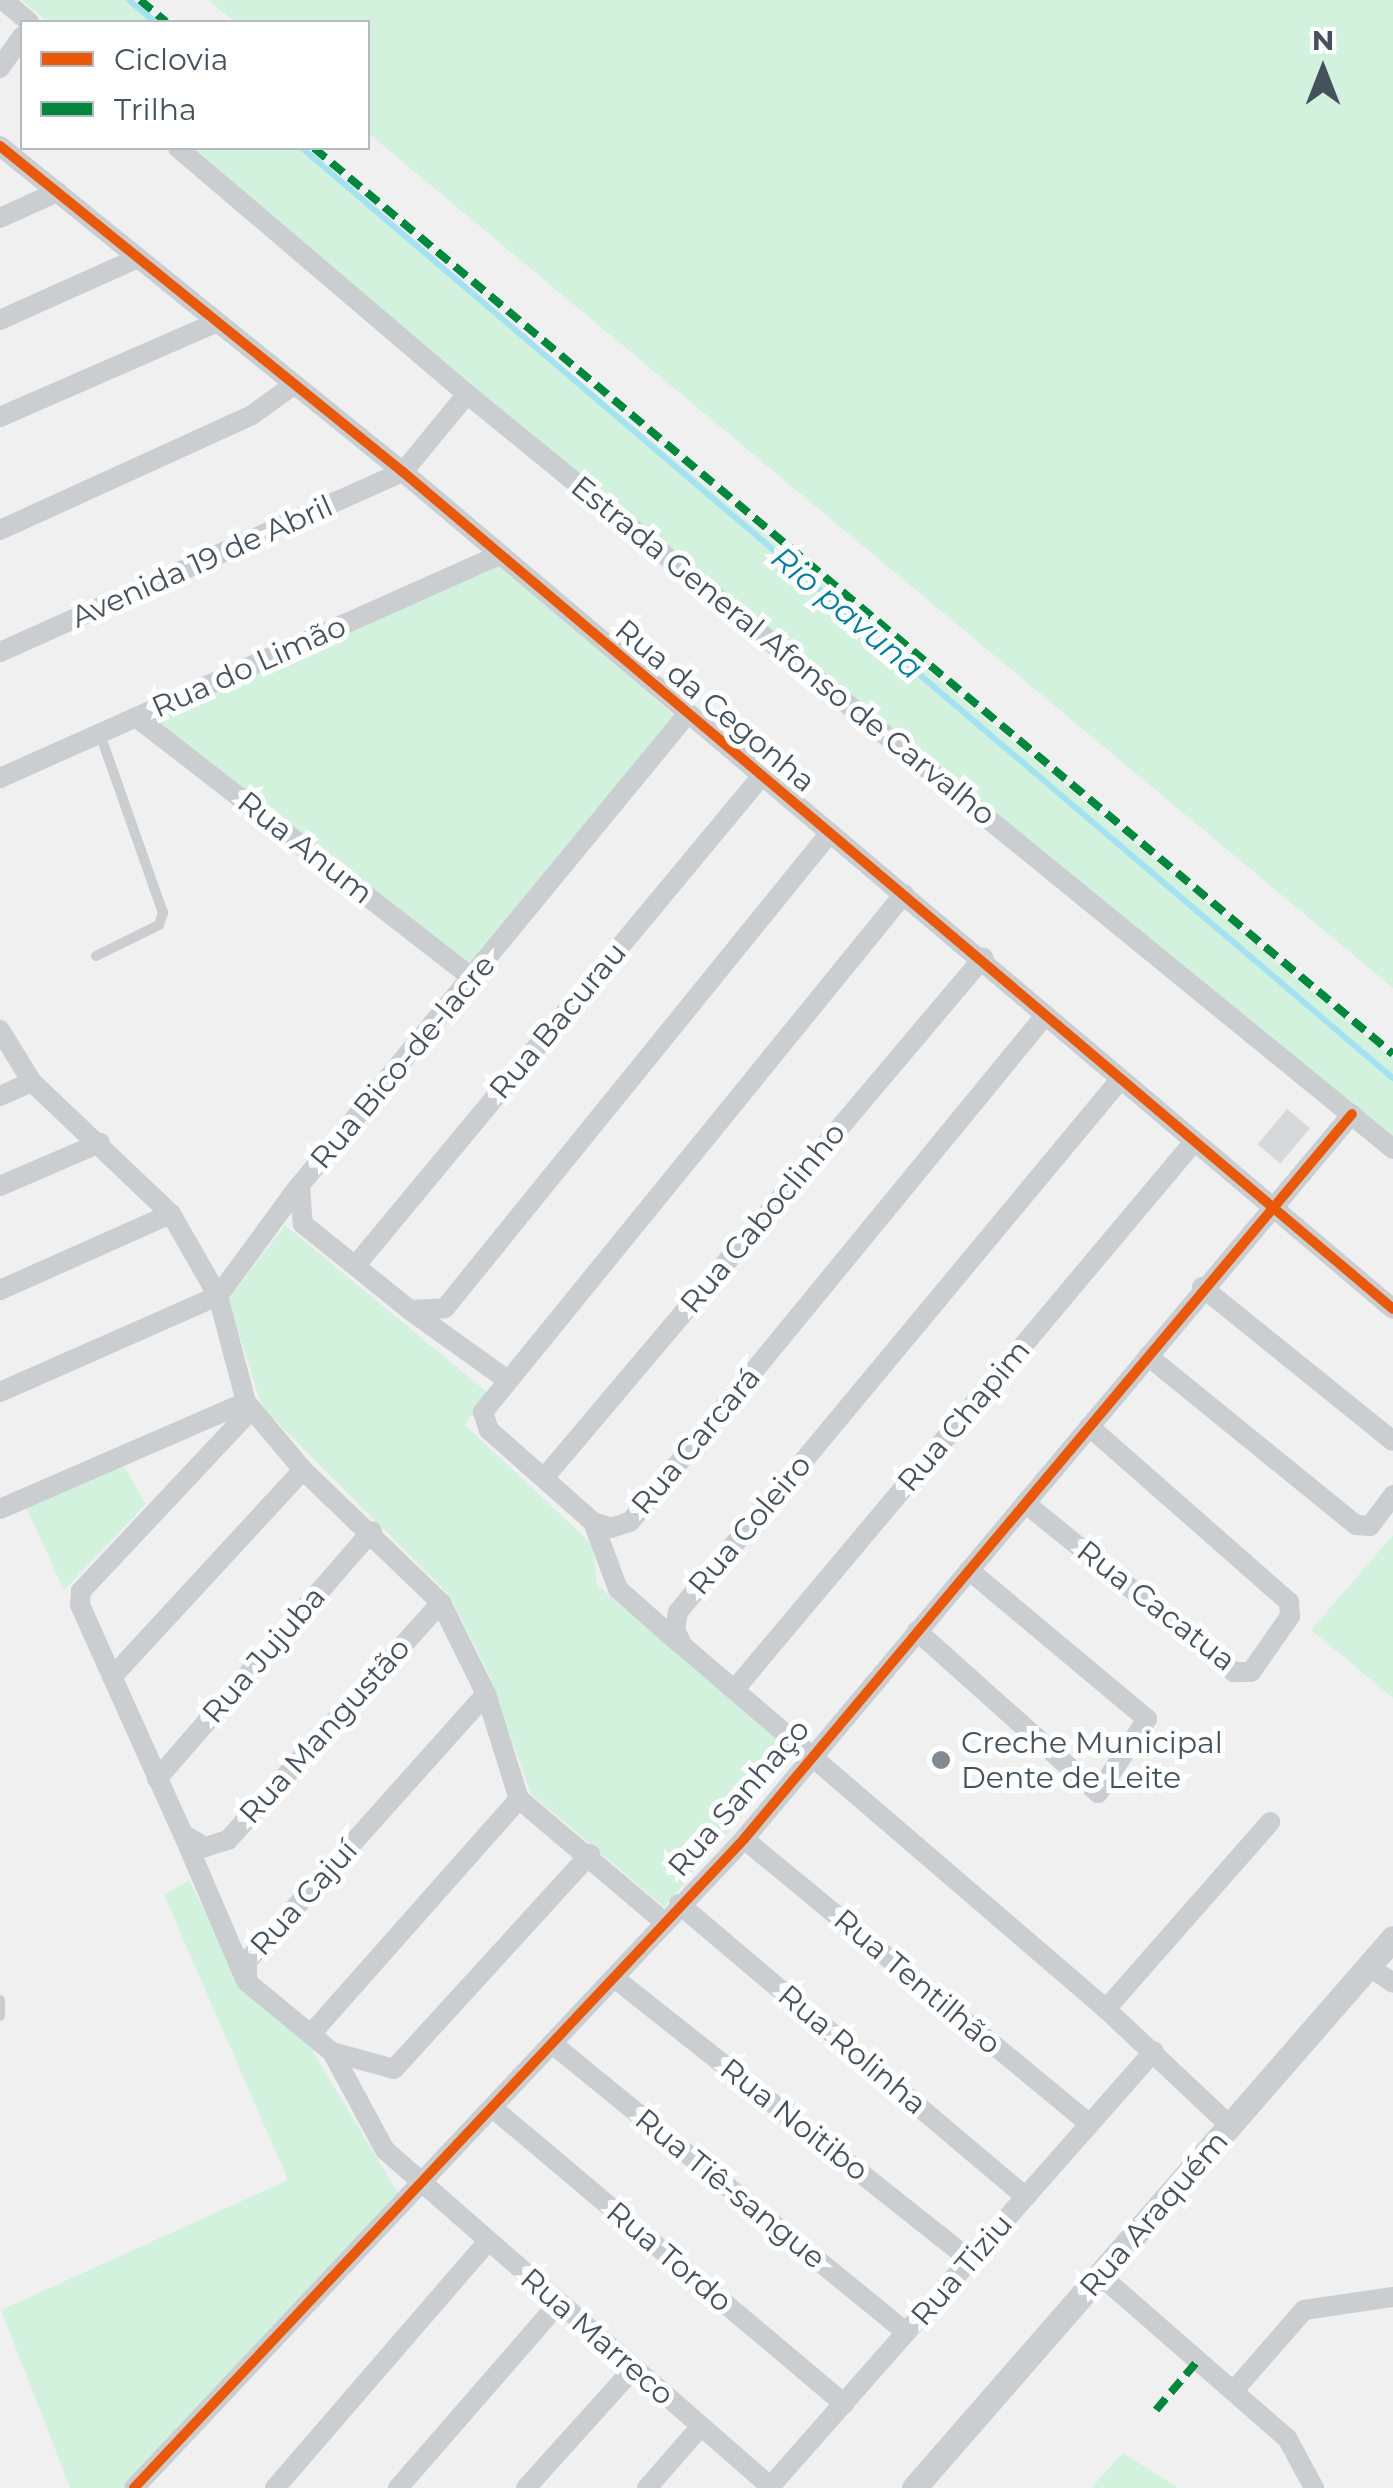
<!DOCTYPE html>
<meta charset="utf-8">
<style>
body{margin:0}
#map{position:relative;width:1393px;height:2488px;overflow:hidden;background:#f1f0f0;font-family:Montserrat,sans-serif}
div>[style]{position:absolute}
.green>*{inset:0;background:#d2f2de}
.stream>*{height:6px;margin:-3px;padding:0 3px;transform-origin:3px;border-radius:3px;background:#a4e2f2}
.building>*{inset:0;background:#d7d8da;transform-origin:0 0}
.service>*{height:10px;margin:-5px;padding:0 5px;transform-origin:5px;border-radius:5px;background:#cbced1}
.minor>*{height:20px;margin:-10px;padding:0 10px;transform-origin:10px;border-radius:10px;background:#cbced1}
.tertiary>*{height:25px;margin:-12.5px;padding:0 12.5px;transform-origin:12.5px;border-radius:12.5px;background:#cbced1}
.quiet>*{height:8px;margin-top:-4px;transform-origin:0;background:repeating-linear-gradient(90deg,#00873e 0 15px,transparent 0 23px)}
.cycleway>*{height:10px;margin:-5px;padding:0 5px;transform-origin:5px;border-radius:5px;background:#e8590c}
.dots>*{width:28px;height:28px;translate:-50% -50%;box-sizing:border-box;border:5px solid #fff;border-radius:50%}
span{translate:-50% -50%;white-space:nowrap;text-align:center;line-height:1.15;-webkit-text-stroke:10px #fff;paint-order:stroke}
.street-label{font-size:30px;color:#45525e}
.poi-label{font-size:30px;color:#45525e}
.left{translate:0 -50%;text-align:left}
.water-label{font-size:32px;color:#037c9d;font-style:italic}
.legend{position:absolute;left:20px;top:20px;width:350px;height:130px;box-sizing:border-box;background:#fff;border:2px solid #b5babf;margin:0;padding:12px 18px;list-style:none;font-size:30px;color:#45525e}
.legend li{display:flex;align-items:center;gap:20px;height:50px}
.legend b{width:50px;border:2px solid #b5babf}
.north{position:absolute;left:1273px;top:20px;width:100px;height:100px;-webkit-text-stroke:8px #fff;paint-order:stroke;rotate:0deg;font-size:28px;font-weight:700;line-height:40px;text-align:center;color:#45525e}
.north::after{content:'';display:block;margin:auto;width:35px;height:45px;background:#45525e;clip-path:polygon(50% 0,100% 100%,50% 72%,0 100%)}
</style>
<div id="map">
<div class="green">
<i style="clip-path:polygon(21px 0,126px 0,153px 22px,48px 22px)"></i>
<i style="clip-path:polygon(208px 0,1393px 0,1393px 988px,368px 133px,368px 22px,235px 22px)"></i>
<i style="clip-path:polygon(194px 148px,301px 148px,1393px 1059px,1393px 1140px,476px 390px)"></i>
<i style="clip-path:polygon(497px 561px,679px 720px,473px 972px,148px 718px)"></i>
<i style="clip-path:polygon(285px 1225px,488px 1393px,465px 1425px,593px 1545px,597px 1585px,796px 1753px,664px 1907px,531px 1794px,487px 1671px,449px 1595px,262px 1407px,228px 1300px)"></i>
<i style="clip-path:polygon(120px 1459px,146px 1504px,64px 1590px,23px 1501px)"></i>
<i style="clip-path:polygon(1393px 1535px,1393px 1698px,1311px 1630px)"></i>
<i style="clip-path:polygon(189px 1880px,239px 1979px,305px 2038px,401px 2198px,122px 2488px,70px 2488px,1px 2310px,288px 2180px,164px 1895px)"></i>
<i style="clip-path:polygon(1123px 2453px,1179px 2488px,1091px 2488px)"></i>
</div>
<div class="stream">
<i style="left:129px;top:0;width:34px;rotate:40deg"></i>
<i style="left:302px;top:148px;width:1434px;rotate:40.45deg"></i>
</div>
<div class="building">
<i style="left:1287px;top:1109px;width:30px;height:46px;rotate:40deg"></i>
</div>
<div class="service">
<i style="left:96px;top:956px;width:70px;rotate:-26.2deg"></i>
<i style="left:159px;top:925px;width:13px;rotate:-72deg"></i>
<i style="left:163px;top:913px;width:190px;rotate:-109.4deg"></i>
<i style="left:0;top:2000px;width:16px;rotate:90deg"></i>
</div>
<div class="minor">
<i style="left:3px;top:0;width:34px;rotate:40deg"></i>
<i style="left:0;top:68px;width:39px;rotate:-55deg"></i>
<i style="left:0;top:146px;width:518px;rotate:38.97deg"></i>
<i style="left:403px;top:472px;width:1296px;rotate:40.21deg"></i>
<i style="left:178px;top:148px;width:380px;rotate:40.4deg"></i>
<i style="left:467px;top:394px;width:1195px;rotate:39.19deg"></i>
<i style="left:0;top:218px;width:63px;rotate:-24.5deg"></i>
<i style="left:0;top:320px;width:151px;rotate:-24.2deg"></i>
<i style="left:0;top:417px;width:237px;rotate:-23.6deg"></i>
<i style="left:0;top:530px;width:277px;rotate:-24.5deg"></i>
<i style="left:252px;top:415px;width:48px;rotate:-35.7deg"></i>
<i style="left:0;top:652px;width:441px;rotate:-24.1deg"></i>
<i style="left:403px;top:472px;width:101px;rotate:-50.6deg"></i>
<i style="left:136px;top:717px;width:428px;rotate:37.8deg"></i>
<i style="left:685px;top:717px;width:606px;rotate:129.44deg"></i>
<i style="left:300px;top:1185px;width:39px;rotate:86deg"></i>
<i style="left:303px;top:1224px;width:137px;rotate:38.8deg"></i>
<i style="left:410px;top:1310px;width:35px;rotate:-3deg"></i>
<i style="left:445px;top:1308px;width:610px;rotate:-50.99deg"></i>
<i style="left:0;top:778px;width:547px;rotate:-24.08deg"></i>
<i style="left:904px;top:894px;width:668px;rotate:129.1deg"></i>
<i style="left:483px;top:1412px;width:19px;rotate:72deg"></i>
<i style="left:489px;top:1430px;width:139px;rotate:41.5deg"></i>
<i style="left:593px;top:1522px;width:19px;rotate:18deg"></i>
<i style="left:611px;top:1528px;width:20px;rotate:-18deg"></i>
<i style="left:630px;top:1522px;width:653px;rotate:-50.66deg"></i>
<i style="left:0;top:1030px;width:61px;rotate:58.4deg"></i>
<i style="left:32px;top:1082px;width:192px;rotate:43.5deg"></i>
<i style="left:171px;top:1214px;width:95px;rotate:60.2deg"></i>
<i style="left:218px;top:1296px;width:110px;rotate:75.2deg"></i>
<i style="left:246px;top:1402px;width:89px;rotate:50deg"></i>
<i style="left:303px;top:1470px;width:192px;rotate:43.9deg"></i>
<i style="left:441px;top:1603px;width:102px;rotate:63.7deg"></i>
<i style="left:486px;top:1694px;width:110px;rotate:72.6deg"></i>
<i style="left:519px;top:1799px;width:189px;rotate:40.3deg"></i>
<i style="left:1119px;top:1081px;width:690px;rotate:129.71deg"></i>
<i style="left:678px;top:1612px;width:17px;rotate:100deg"></i>
<i style="left:675px;top:1629px;width:17px;rotate:66deg"></i>
<i style="left:682px;top:1645px;width:559px;rotate:40.65deg"></i>
<i style="left:1106px;top:2009px;width:170px;rotate:43.3deg"></i>
<i style="left:0;top:1096px;width:35px;rotate:-24deg"></i>
<i style="left:0;top:1186px;width:109px;rotate:-23.3deg"></i>
<i style="left:356px;top:1265px;width:633px;rotate:-50.32deg"></i>
<i style="left:1202px;top:1287px;width:245px;rotate:38.9deg"></i>
<i style="left:0;top:1290px;width:187px;rotate:-24deg"></i>
<i style="left:411px;top:1311px;width:117px;rotate:35.6deg"></i>
<i style="left:1148px;top:1356px;width:268px;rotate:39.1deg"></i>
<i style="left:1356px;top:1525px;width:14px;rotate:4deg"></i>
<i style="left:1370px;top:1526px;width:39px;rotate:-53deg"></i>
<i style="left:0;top:1392px;width:238px;rotate:-23.8deg"></i>
<i style="left:218px;top:1296px;width:135px;rotate:-53.7deg"></i>
<i style="left:252px;top:1409px;width:250px;rotate:133.2deg"></i>
<i style="left:81px;top:1591px;width:14px;rotate:94deg"></i>
<i style="left:80px;top:1605px;width:251px;rotate:65.8deg"></i>
<i style="left:183px;top:1834px;width:26px;rotate:31deg"></i>
<i style="left:205px;top:1847px;width:24px;rotate:-17deg"></i>
<i style="left:228px;top:1840px;width:319px;rotate:-48.1deg"></i>
<i style="left:544px;top:1478px;width:681px;rotate:-49.83deg"></i>
<i style="left:1025px;top:1503px;width:269px;rotate:39deg"></i>
<i style="left:1234px;top:1672px;width:17px"></i>
<i style="left:1251px;top:1672px;width:68px;rotate:-55.1deg"></i>
<i style="left:1290px;top:1616px;width:14px;rotate:-94deg"></i>
<i style="left:1289px;top:1602px;width:266px;rotate:-138.7deg"></i>
<i style="left:0;top:1509px;width:268px;rotate:-23.5deg"></i>
<i style="left:593px;top:1522px;width:72px;rotate:69.5deg"></i>
<i style="left:618px;top:1589px;width:81px;rotate:41.5deg"></i>
<i style="left:917px;top:1631px;width:243px;rotate:41.8deg"></i>
<i style="left:1098px;top:1793px;width:89px;rotate:-56.5deg"></i>
<i style="left:1147px;top:1719px;width:232px;rotate:-140.1deg"></i>
<i style="left:112px;top:1677px;width:282px;rotate:-47.3deg"></i>
<i style="left:735px;top:1689px;width:713px;rotate:-50.01deg"></i>
<i style="left:486px;top:1694px;width:358px;rotate:131.8deg"></i>
<i style="left:247px;top:1961px;width:21px;rotate:90deg"></i>
<i style="left:247px;top:1982px;width:110px;rotate:39.5deg"></i>
<i style="left:332px;top:2052px;width:64px;rotate:15.3deg"></i>
<i style="left:394px;top:2069px;width:291px;rotate:-47.6deg"></i>
<i style="left:157px;top:1779px;width:328px;rotate:-49.1deg"></i>
<i style="left:183px;top:1834px;width:158px;rotate:66.8deg"></i>
<i style="left:744px;top:1839px;width:448px;rotate:39.5deg"></i>
<i style="left:679px;top:1904px;width:454px;rotate:40.2deg"></i>
<i style="left:1368px;top:1966px;width:30px;rotate:34deg"></i>
<i style="left:617px;top:1980px;width:451px;rotate:38.4deg"></i>
<i style="left:1106px;top:2009px;width:249px;rotate:-48.7deg"></i>
<i style="left:311px;top:2034px;width:314px;rotate:-48.5deg"></i>
<i style="left:555px;top:2046px;width:453px;rotate:39.2deg"></i>
<i style="left:332px;top:2052px;width:111px;rotate:61.6deg"></i>
<i style="left:385px;top:2150px;width:514px;rotate:41.13deg"></i>
<i style="left:494px;top:2109px;width:458px;rotate:40.1deg"></i>
<i style="left:1101px;top:2276px;width:247px;rotate:41.1deg"></i>
<i style="left:1287px;top:2438px;width:57px;rotate:61.6deg"></i>
<i style="left:1236px;top:2388px;width:103px;rotate:-48.9deg"></i>
<i style="left:1304px;top:2310px;width:90px;rotate:-8.3deg"></i>
<i style="left:134px;top:2488px;width:891px;rotate:-46.77deg"></i>
<i style="left:744px;top:1839px;width:946px;rotate:-50.02deg"></i>
<i style="left:275px;top:2488px;width:325px;rotate:-49.2deg"></i>
<i style="left:398px;top:2488px;width:244px;rotate:-49deg"></i>
<i style="left:526px;top:2488px;width:160px;rotate:-48deg"></i>
<i style="left:647px;top:2488px;width:82px;rotate:-48.9deg"></i>
<i style="left:769px;top:2488px;width:582px;rotate:-48.62deg"></i>
</div>
<div class="tertiary">
<i style="left:914px;top:2488px;width:729px;rotate:-48.95deg"></i>
</div>
<div class="quiet">
<i style="left:140px;top:0;width:34px;rotate:40deg"></i>
<i style="left:314px;top:148px;width:1409px;rotate:40.02deg"></i>
<i style="left:1156px;top:2410px;width:68px;rotate:-49.8deg"></i>
</div>
<div class="cycleway">
<i style="left:0;top:146px;width:518px;rotate:38.97deg"></i>
<i style="left:403px;top:472px;width:1296px;rotate:40.21deg"></i>
<i style="left:134px;top:2488px;width:891px;rotate:-46.77deg"></i>
<i style="left:744px;top:1839px;width:946px;rotate:-50.02deg"></i>
</div>
<div class="dots">
<i style="left:941px;top:1760px;background:#818991"></i>
</div>
<div class="street-label">
<span style="left:202px;top:562px;rotate:-24deg">Avenida 19 de Abril</span>
<span style="left:783px;top:651px;rotate:39deg">Estrada General Afonso de Carvalho</span>
<span style="left:249px;top:667px;rotate:-24deg">Rua do Limão</span>
<span style="left:715px;top:706px;rotate:40deg">Rua da Cegonha</span>
<span style="left:305px;top:848px;rotate:38deg">Rua Anum</span>
<span style="left:558px;top:1021px;rotate:-50deg">Rua Bacurau</span>
<span style="left:403px;top:1062px;rotate:-50deg">Rua Bico-de-lacre</span>
<span style="left:763px;top:1218px;rotate:-50deg">Rua Caboclinho</span>
<span style="left:964px;top:1416px;rotate:-50deg">Rua Chapim</span>
<span style="left:696px;top:1441px;rotate:-50deg">Rua Carcará</span>
<span style="left:750px;top:1525px;rotate:-50deg">Rua Coleiro</span>
<span style="left:1156px;top:1606px;rotate:38deg">Rua Cacatua</span>
<span style="left:264px;top:1655px;rotate:-49deg">Rua Jujuba</span>
<span style="left:325px;top:1731px;rotate:-48deg">Rua Mangustão</span>
<span style="left:739px;top:1798px;rotate:-49deg">Rua Sanhaço</span>
<span style="left:304px;top:1898px;rotate:-48deg">Rua Cajuí</span>
<span style="left:917px;top:1982px;rotate:40deg">Rua Tentilhão</span>
<span style="left:852px;top:2050px;rotate:40deg">Rua Rolinha</span>
<span style="left:794px;top:2120px;rotate:38deg">Rua Noitibo</span>
<span style="left:730px;top:2189px;rotate:39deg">Rua Tiê-sangue</span>
<span style="left:1154px;top:2214px;rotate:-49deg">Rua Araquém</span>
<span style="left:669px;top:2257px;rotate:40deg">Rua Tordo</span>
<span style="left:962px;top:2270px;rotate:-49deg">Rua Tiziu</span>
<span style="left:597px;top:2337px;rotate:41deg">Rua Marreco</span>
</div>
<div class="poi-label">
<span class="left" style="left:961px;top:1760px">Creche Municipal<br>Dente de Leite</span>
</div>
<div class="water-label">
<span style="left:847px;top:613px;rotate:40deg">Rio pavuna</span>
</div>
<ul class="legend">
<li><b style="height:12px;background:#e8590c"></b>Ciclovia</li>
<li><b style="height:12px;background:#00873e"></b>Trilha</li>
</ul>
<div class="north">N</div>
</div>
